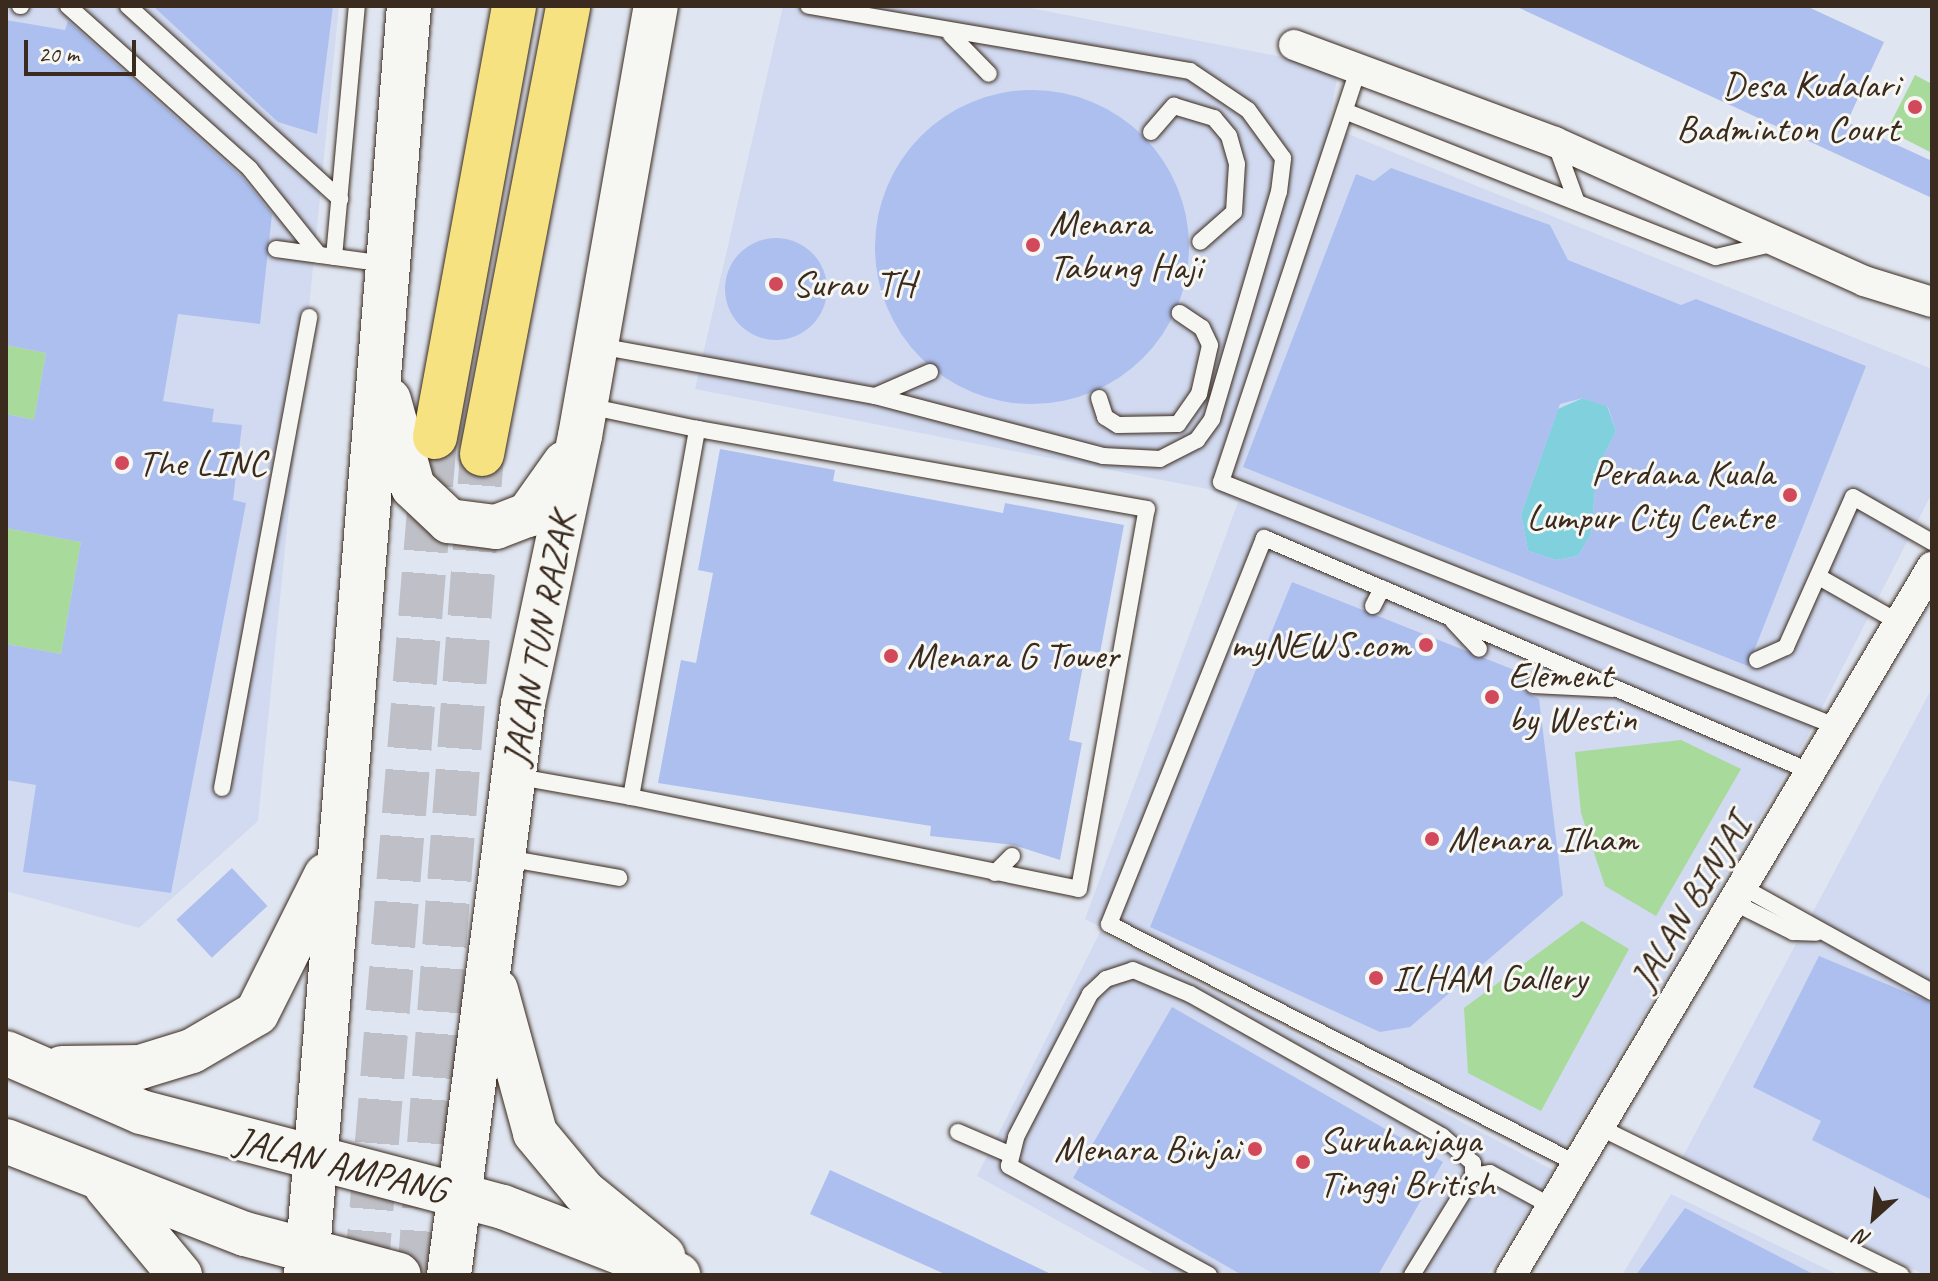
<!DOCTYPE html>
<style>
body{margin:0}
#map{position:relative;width:1938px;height:1281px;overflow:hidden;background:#e0e6f1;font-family:Caveat,sans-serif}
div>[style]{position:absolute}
.built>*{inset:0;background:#d1daf0}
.green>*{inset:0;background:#a7da9b}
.water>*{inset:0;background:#81d0dd}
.building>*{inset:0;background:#adbfee;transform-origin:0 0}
.round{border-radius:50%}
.primary-tunnel>*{height:44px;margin-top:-22px;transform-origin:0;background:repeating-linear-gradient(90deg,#bfc0c7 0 44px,transparent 0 66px)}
.roads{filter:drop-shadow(0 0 2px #3b2a1e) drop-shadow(0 0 2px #3b2a1e)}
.lane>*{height:16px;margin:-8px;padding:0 8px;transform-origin:8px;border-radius:8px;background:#f6f6f2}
.street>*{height:30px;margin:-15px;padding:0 15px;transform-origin:15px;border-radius:15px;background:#f6f6f2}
.secondary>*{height:44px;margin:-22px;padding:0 22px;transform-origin:22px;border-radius:22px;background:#f6f6f2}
.primary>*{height:44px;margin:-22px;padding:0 22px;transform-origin:22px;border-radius:22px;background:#f7e281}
.dots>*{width:22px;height:22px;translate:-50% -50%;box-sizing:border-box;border:4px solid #f6f6f2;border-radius:50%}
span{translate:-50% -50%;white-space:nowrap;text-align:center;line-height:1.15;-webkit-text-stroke:6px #f6f6f2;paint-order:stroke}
.poi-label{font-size:38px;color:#3b2a1e}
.right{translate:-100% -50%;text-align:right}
.left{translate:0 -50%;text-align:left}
.street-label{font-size:38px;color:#3b2a1e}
.frame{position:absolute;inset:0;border:8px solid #3b2a1e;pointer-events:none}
.north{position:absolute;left:1834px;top:1177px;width:80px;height:80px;-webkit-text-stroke:6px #f6f6f2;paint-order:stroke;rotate:207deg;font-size:22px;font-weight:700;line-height:32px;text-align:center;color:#3b2a1e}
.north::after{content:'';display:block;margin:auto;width:28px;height:36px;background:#3b2a1e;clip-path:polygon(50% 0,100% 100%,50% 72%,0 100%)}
.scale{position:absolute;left:24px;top:40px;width:112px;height:36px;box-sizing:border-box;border:4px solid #3b2a1e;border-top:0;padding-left:10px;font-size:24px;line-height:28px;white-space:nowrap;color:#3b2a1e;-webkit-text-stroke:6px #f6f6f2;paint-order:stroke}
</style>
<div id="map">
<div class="built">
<i style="clip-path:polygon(6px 6px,339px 6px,258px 821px,139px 928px,6px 891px)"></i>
<i style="clip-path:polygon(783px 6px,1020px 6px,1339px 68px,1328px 126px,1932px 369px,1932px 493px,1805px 741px,1555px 1164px,1085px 919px,1238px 502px,1208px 489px,695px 389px)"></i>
<i style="clip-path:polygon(1932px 688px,1932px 1275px,1925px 1275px,1682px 1158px)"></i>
<i style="clip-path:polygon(1100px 932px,1553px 1170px,1487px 1275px,1156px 1275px,977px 1176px)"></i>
<i style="clip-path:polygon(1671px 1194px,1839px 1275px,1622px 1275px)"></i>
</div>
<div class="green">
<i style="clip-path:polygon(1915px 75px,1932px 84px,1932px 153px,1887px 130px)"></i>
<i style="clip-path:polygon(6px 345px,46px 353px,34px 420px,6px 414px)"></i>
<i style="clip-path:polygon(6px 528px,81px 542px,61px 654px,6px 644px)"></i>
<i style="clip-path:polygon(1681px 740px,1741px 769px,1656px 916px,1605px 886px,1581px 813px,1575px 752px)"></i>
<i style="clip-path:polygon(1582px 921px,1629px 949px,1541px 1111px,1468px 1073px,1464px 1008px)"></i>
</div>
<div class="water">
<i style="clip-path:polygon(1583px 398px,1607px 406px,1616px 431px,1597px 469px,1591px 534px,1578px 556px,1556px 560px,1528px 551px,1521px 514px,1558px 409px)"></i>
</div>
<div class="building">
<i style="clip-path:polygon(153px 6px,333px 6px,317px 134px,278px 122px)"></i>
<i style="clip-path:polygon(1515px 6px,1806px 6px,1884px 42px,1847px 122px,1932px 161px,1932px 198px)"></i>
<i style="clip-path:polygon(6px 20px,65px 30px,68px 21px,242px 177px,272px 214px,260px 324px,178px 314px,163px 401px,214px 409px,212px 422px,242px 425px,233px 500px,246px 503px,171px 893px,23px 872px,36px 785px,6px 780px,6px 644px,61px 654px,81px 542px,6px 528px,6px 414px,34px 420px,46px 353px,6px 345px)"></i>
<i class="round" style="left:875px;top:90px;width:314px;height:314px"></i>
<i style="clip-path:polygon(evenodd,1391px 168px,1550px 225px,1568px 260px,1681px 305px,1696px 299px,1866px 366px,1748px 666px,1243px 467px,1356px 174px,1374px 181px,1391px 168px,1583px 398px,1608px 407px,1616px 431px,1597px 469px,1591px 534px,1578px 556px,1556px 560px,1528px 551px,1521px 514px,1560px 404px,1583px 398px)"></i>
<i class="round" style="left:725px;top:238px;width:102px;height:102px"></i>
<i style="clip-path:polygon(720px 449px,835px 470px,833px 481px,1003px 513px,1005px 503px,1124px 525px,1100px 653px,1086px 650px,1069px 740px,1082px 743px,1060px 860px,1014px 845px,930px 836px,931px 826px,658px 783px,681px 660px,696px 663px,713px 573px,698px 570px)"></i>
<i style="clip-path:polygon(1292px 582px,1522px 673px,1524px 691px,1539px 699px,1563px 895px,1410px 1027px,1380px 1032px,1150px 927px)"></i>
<i style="left:232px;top:868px;width:52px;height:76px;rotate:47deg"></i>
<i style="clip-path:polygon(1819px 956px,1932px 1003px,1932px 1200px,1812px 1140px,1821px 1121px,1753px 1087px)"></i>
<i style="clip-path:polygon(1172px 1007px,1443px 1162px,1378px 1275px,1242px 1275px,1073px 1178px)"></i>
<i style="clip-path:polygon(830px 1170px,957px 1229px,1053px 1275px,947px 1275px,810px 1214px)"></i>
<i style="clip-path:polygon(1685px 1208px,1815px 1275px,1636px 1275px)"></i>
</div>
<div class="primary-tunnel">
<i style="left:366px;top:1275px;width:841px;rotate:-85.29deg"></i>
<i style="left:419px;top:1275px;width:823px;rotate:-85.61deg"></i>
</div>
<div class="roads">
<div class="lane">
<i style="left:20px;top:6px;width:1px"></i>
<i style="left:68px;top:6px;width:244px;rotate:41.8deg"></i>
<i style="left:250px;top:169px;width:110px;rotate:51.3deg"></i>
<i style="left:128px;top:6px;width:287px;rotate:42.3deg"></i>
<i style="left:951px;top:35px;width:54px;rotate:45.7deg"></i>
<i style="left:1359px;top:67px;width:437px;rotate:108.4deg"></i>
<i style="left:1221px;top:482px;width:666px;rotate:21.67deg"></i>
<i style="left:1347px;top:112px;width:396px;rotate:21.5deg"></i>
<i style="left:1716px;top:257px;width:57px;rotate:-13.3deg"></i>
<i style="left:1151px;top:132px;width:35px;rotate:-49deg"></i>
<i style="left:1174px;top:106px;width:42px;rotate:16.7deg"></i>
<i style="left:1214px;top:118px;width:23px;rotate:50deg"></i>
<i style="left:1229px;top:136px;width:29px;rotate:74deg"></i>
<i style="left:1237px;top:164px;width:48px;rotate:93.6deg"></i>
<i style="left:1234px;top:212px;width:45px;rotate:138.6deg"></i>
<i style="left:1556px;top:145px;width:59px;rotate:70deg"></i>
<i style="left:276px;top:249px;width:110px;rotate:7.8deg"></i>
<i style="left:334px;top:257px;width:252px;rotate:-84.8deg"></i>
<i style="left:599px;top:346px;width:280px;rotate:10.3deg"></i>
<i style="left:875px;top:396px;width:236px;rotate:14.7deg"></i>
<i style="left:1103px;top:456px;width:57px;rotate:3deg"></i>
<i style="left:1160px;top:459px;width:42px;rotate:-27.2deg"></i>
<i style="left:1197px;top:440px;width:26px;rotate:-54deg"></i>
<i style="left:1212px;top:419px;width:237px;rotate:-73.6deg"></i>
<i style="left:1279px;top:192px;width:34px;rotate:-83deg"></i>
<i style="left:1283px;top:158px;width:59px;rotate:-126.1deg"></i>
<i style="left:1248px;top:110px;width:70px;rotate:-146.1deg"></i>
<i style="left:1190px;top:71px;width:387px;rotate:-170.3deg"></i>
<i style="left:875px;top:396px;width:60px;rotate:-23.6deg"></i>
<i style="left:1099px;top:398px;width:20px;rotate:72deg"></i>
<i style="left:1105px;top:417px;width:15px;rotate:32deg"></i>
<i style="left:1118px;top:425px;width:60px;rotate:-1deg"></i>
<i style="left:1178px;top:424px;width:37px;rotate:-55deg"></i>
<i style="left:1199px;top:394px;width:50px;rotate:-77.3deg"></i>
<i style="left:1210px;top:345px;width:19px;rotate:-115deg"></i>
<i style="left:1202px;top:328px;width:27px;rotate:-146deg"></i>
<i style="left:1819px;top:577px;width:93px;rotate:29.6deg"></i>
<i style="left:1373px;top:606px;width:20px;rotate:-63deg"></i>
<i style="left:1453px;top:621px;width:38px;rotate:47deg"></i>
<i style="left:1757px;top:660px;width:32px;rotate:-24deg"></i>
<i style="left:1786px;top:647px;width:164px;rotate:-65.9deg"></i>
<i style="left:1853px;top:497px;width:91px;rotate:29.7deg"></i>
<i style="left:1533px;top:685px;width:80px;rotate:2.9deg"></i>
<i style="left:514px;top:776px;width:119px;rotate:10.2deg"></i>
<i style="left:631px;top:797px;width:374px;rotate:-79.8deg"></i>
<i style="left:697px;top:429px;width:111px;rotate:-168.1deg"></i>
<i style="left:222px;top:788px;width:479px;rotate:-79.5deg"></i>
<i style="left:631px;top:797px;width:457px;rotate:11.6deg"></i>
<i style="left:1079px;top:889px;width:386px;rotate:-79.9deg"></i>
<i style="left:1147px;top:509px;width:457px;rotate:-169.9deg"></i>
<i style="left:506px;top:858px;width:115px;rotate:10deg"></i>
<i style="left:995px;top:873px;width:24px;rotate:-45deg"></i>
<i style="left:1746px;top:889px;width:213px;rotate:29deg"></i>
<i style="left:1737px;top:904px;width:63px;rotate:26.6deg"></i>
<i style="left:1793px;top:932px;width:23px;rotate:2deg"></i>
<i style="left:1601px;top:1128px;width:334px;rotate:26.1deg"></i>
<i style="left:958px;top:1132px;width:56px;rotate:23.3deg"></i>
<i style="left:1579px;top:1165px;width:528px;rotate:-152.85deg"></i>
<i style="left:1109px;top:924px;width:416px;rotate:-68.1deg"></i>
<i style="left:1264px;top:538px;width:598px;rotate:23.14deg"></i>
<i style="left:1209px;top:1275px;width:228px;rotate:-151.4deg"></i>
<i style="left:1009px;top:1166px;width:30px;rotate:-76deg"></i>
<i style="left:1016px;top:1137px;width:161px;rotate:-62.6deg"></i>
<i style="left:1090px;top:994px;width:22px;rotate:-43deg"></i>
<i style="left:1106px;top:979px;width:28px;rotate:-18deg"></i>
<i style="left:1133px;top:970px;width:62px;rotate:22.8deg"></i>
<i style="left:1190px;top:994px;width:289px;rotate:29.4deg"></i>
<i style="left:1442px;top:1136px;width:41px;rotate:41.1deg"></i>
<i style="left:1473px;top:1163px;width:13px;rotate:90deg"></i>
<i style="left:1412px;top:1275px;width:116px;rotate:-58.4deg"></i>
<i style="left:1473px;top:1176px;width:17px;rotate:-10deg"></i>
<i style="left:1490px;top:1173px;width:72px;rotate:28.4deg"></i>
</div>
<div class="street">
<i style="left:1294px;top:45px;width:278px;rotate:20.4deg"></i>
<i style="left:1555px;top:142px;width:339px;rotate:24.2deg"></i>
<i style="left:1864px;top:281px;width:71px;rotate:17.2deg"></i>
<i style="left:1511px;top:1275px;width:824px;rotate:-59.26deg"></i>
</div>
<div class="secondary">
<i style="left:389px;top:400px;width:90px;rotate:74.6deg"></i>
<i style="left:413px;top:487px;width:50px;rotate:43.4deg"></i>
<i style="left:449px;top:521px;width:47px;rotate:7.3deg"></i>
<i style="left:496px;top:527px;width:34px;rotate:-21deg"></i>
<i style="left:528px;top:515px;width:64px;rotate:-54.6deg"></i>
<i style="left:496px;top:990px;width:148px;rotate:74.7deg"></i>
<i style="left:535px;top:1133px;width:77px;rotate:50.3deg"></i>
<i style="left:584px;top:1192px;width:102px;rotate:39deg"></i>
<i style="left:6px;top:1053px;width:147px;rotate:23.6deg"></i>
<i style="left:141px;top:1112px;width:374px;rotate:14.7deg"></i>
<i style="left:503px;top:1207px;width:188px;rotate:21.2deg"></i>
<i style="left:62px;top:1068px;width:78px;rotate:-0.7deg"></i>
<i style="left:140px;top:1067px;width:54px;rotate:-17.1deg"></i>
<i style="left:192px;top:1051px;width:75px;rotate:-30.3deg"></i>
<i style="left:257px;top:1013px;width:154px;rotate:-63.4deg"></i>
<i style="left:6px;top:1141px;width:256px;rotate:21.3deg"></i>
<i style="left:245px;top:1234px;width:159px;rotate:14.9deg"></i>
<i style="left:106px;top:1186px;width:116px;rotate:50.3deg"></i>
<i style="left:306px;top:1275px;width:1273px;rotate:-85.36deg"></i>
<i style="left:449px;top:1275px;width:576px;rotate:-82.62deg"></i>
<i style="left:523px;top:704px;width:274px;rotate:-78deg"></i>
<i style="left:580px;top:436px;width:437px;rotate:-80deg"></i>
</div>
<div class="primary">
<i style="left:435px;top:437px;width:438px;rotate:-79.6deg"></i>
<i style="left:482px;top:454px;width:456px;rotate:-79.1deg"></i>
</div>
</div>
<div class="dots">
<i style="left:1915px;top:107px;background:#d1495b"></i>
<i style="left:1033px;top:245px;background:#d1495b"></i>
<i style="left:776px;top:284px;background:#d1495b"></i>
<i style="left:122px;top:463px;background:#d1495b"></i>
<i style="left:1790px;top:495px;background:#d1495b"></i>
<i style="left:1426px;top:645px;background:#d1495b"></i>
<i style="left:891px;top:656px;background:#d1495b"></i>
<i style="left:1492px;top:697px;background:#d1495b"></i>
<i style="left:1432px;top:839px;background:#d1495b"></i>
<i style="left:1376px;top:978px;background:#d1495b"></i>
<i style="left:1255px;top:1149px;background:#d1495b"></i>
<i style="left:1303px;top:1162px;background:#d1495b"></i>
</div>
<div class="poi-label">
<span class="right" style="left:1899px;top:107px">Desa Kudalari<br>Badminton Court</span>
<span class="left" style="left:1049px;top:245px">Menara<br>Tabung Haji</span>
<span class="left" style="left:792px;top:284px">Surau TH</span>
<span class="left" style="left:138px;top:463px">The LINC</span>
<span class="right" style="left:1774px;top:495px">Perdana Kuala<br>Lumpur City Centre</span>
<span class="right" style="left:1410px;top:645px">myNEWS.com</span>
<span class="left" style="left:907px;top:656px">Menara G Tower</span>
<span class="left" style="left:1508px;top:697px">Element<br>by Westin</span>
<span class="left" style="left:1448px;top:839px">Menara Ilham</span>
<span class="left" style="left:1392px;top:978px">ILHAM Gallery</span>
<span class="left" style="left:1319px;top:1162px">Suruhanjaya<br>Tinggi British</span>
<span class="right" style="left:1239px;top:1149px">Menara Binjai</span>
</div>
<div class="street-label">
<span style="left:539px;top:639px;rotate:-79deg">JALAN TUN RAZAK</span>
<span style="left:1690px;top:902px;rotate:-59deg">JALAN BINJAI</span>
<span style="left:341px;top:1165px;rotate:14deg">JALAN AMPANG</span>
</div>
<div class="frame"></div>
<div class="north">N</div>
<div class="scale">20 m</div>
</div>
